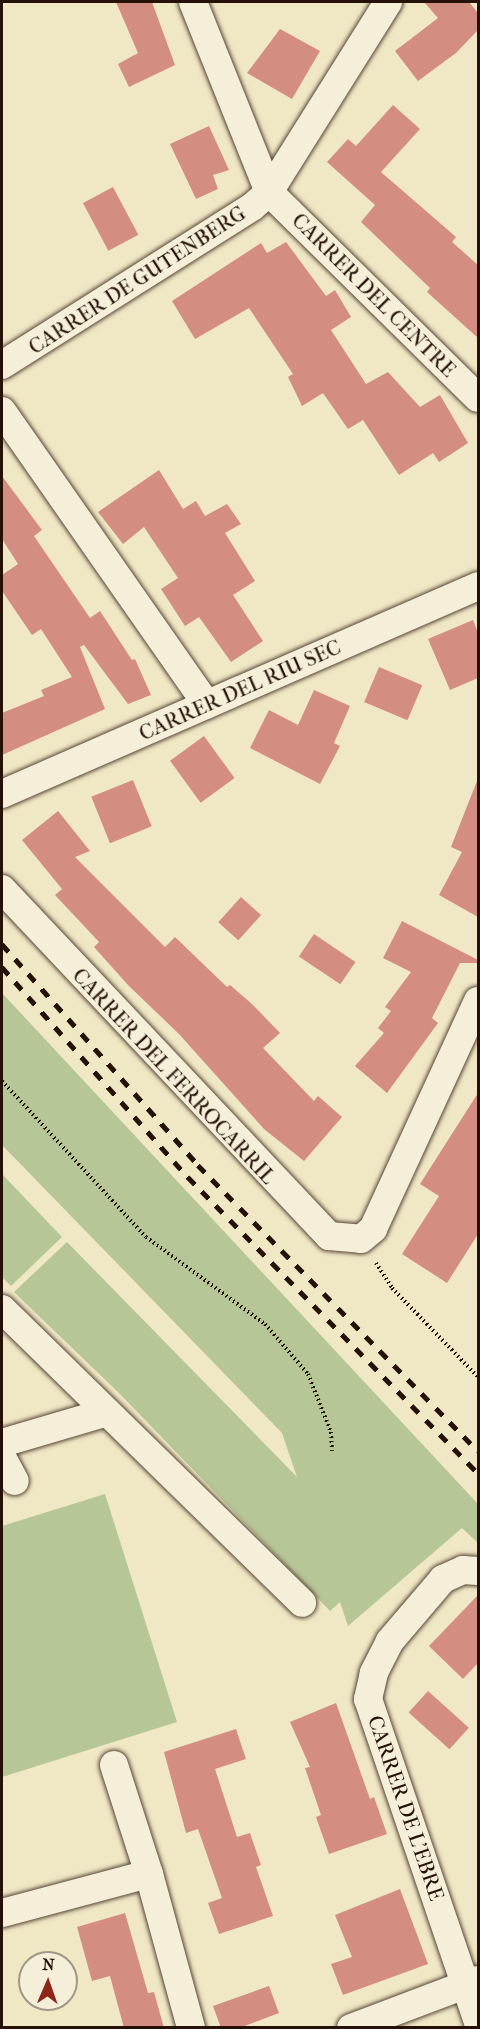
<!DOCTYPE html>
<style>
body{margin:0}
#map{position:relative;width:480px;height:2029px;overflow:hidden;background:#f0e7c5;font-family:"IM FELL French Canon",serif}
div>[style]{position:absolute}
.green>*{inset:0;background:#b6c697}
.building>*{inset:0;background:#d38d81;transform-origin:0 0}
.path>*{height:4px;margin-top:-2px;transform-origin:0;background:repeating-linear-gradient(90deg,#251107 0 1.5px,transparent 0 4.5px)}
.roads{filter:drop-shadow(0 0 2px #584636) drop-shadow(0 0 2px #584636)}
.minor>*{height:28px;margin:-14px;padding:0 14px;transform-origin:14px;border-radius:14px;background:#f5efd9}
.rail>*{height:4.5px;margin-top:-2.25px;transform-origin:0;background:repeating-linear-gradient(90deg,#251107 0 10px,transparent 0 20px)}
span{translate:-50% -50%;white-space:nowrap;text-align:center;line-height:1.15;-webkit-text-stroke:4.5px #f5efd9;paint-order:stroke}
.street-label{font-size:21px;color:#251107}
.frame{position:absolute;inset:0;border:3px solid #251107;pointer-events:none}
.north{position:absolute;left:18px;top:1951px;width:60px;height:60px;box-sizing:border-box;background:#f5efd9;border:2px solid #a29685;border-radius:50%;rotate:2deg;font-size:16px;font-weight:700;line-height:24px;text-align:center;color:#251107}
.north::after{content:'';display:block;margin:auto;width:21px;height:27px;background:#8f2418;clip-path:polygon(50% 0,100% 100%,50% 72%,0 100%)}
</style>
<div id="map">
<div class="green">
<i style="clip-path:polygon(2px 993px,478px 1504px,478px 1543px,462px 1528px,348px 1626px,340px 1602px,330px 1611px,120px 1394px,14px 1292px,67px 1242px,297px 1477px,282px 1433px,2px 1145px)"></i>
<i style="clip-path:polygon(2px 1174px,62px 1237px,11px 1286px,2px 1277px)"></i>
<i style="clip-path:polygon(105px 1494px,177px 1722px,2px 1777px,2px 1526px)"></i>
</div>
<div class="building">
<i style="clip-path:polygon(116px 2px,152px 2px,175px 65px,129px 87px,118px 64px,138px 53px)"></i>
<i style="clip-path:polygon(424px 2px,469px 2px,478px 13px,478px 30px,456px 53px,418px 81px,395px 51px,438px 18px)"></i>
<i style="clip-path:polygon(280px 29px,320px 51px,292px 99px,247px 73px)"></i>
<i style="clip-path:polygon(393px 105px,420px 129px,381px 172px,456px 237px,452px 242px,478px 265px,478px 338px,427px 292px,430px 288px,361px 222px,375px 205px,327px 162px,348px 139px,356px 146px)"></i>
<i style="clip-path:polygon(209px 126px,229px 170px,213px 175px,218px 189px,196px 199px,170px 144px)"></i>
<i style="left:113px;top:187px;width:54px;height:34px;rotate:62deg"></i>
<i style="clip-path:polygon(286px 242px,326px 296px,335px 290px,351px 317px,331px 330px,366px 384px,388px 372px,420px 407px,440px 395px,468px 443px,439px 462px,433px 453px,399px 475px,363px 420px,348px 429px,323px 393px,302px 406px,288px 377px,293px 374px,249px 308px,195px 339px,172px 301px,261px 243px,267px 253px)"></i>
<i style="clip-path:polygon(159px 470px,183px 509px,196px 501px,205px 516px,227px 504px,241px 524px,225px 533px,255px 581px,233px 595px,263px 641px,231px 662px,199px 617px,185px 626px,161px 589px,178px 578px,144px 527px,123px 544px,98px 512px)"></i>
<i style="clip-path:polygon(2px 476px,42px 530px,34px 536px,90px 618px,100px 611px,132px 660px,135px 659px,151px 695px,128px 704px,84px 645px,80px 647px,105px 709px,2px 755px,2px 713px,44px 696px,41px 690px,72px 677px,41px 629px,32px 635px,2px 591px,2px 575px,18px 564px,2px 539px)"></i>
<i style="clip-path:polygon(473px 620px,478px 633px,478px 678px,450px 690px,428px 639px)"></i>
<i style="left:379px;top:667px;width:47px;height:38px;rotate:23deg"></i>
<i style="clip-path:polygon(314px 690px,350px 706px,334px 743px,340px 746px,320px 784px,250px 748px,269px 710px,298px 725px)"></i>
<i style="left:204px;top:736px;width:52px;height:42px;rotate:54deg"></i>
<i style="left:133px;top:780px;width:50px;height:45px;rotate:68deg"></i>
<i style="clip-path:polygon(477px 781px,478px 781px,478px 917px,439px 895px,462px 852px,451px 847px)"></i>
<i style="clip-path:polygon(58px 811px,90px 851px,75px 857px,165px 947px,175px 937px,227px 987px,230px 985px,252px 1004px,280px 1033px,263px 1048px,314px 1101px,318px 1096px,342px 1117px,304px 1161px,264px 1129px,179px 1034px,128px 985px,94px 947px,99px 942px,55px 895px,62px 889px,22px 840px)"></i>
<i style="left:241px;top:897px;width:27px;height:34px;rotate:42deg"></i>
<i style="clip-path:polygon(402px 921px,478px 960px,478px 963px,460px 963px,432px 1018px,438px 1023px,387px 1093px,355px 1066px,384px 1033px,378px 1028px,391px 1011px,385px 1007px,411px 972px,383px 958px)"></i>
<i style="left:314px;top:934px;width:50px;height:27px;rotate:34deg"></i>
<i style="clip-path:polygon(478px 1093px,478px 1234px,447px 1283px,402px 1254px,439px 1196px,420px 1184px)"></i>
<i style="clip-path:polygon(478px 1595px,478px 1663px,463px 1679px,429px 1646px)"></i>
<i style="left:428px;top:1691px;width:55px;height:29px;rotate:42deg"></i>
<i style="clip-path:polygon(336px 1703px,370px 1799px,374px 1797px,387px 1834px,329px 1854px,316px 1817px,321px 1815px,305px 1768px,310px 1767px,290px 1722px)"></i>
<i style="clip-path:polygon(236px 1729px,246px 1759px,215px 1769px,237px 1837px,250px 1833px,261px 1865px,256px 1867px,273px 1916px,219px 1934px,208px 1903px,222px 1898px,198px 1829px,186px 1833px,164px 1752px)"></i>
<i style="clip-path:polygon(400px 1889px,428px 1964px,343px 1995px,331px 1964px,352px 1957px,335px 1915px)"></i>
<i style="clip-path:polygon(125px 1913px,148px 1993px,154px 1992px,164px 2028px,124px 2028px,110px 1976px,92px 1981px,77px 1927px)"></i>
<i style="clip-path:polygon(269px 1986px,279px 2013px,239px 2028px,221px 2028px,213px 2006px)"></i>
</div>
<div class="path">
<i style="left:2px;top:1081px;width:212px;rotate:47.3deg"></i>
<i style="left:146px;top:1237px;width:147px;rotate:36.2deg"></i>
<i style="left:265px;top:1324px;width:66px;rotate:49.3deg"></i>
<i style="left:308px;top:1374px;width:62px;rotate:68.4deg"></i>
<i style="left:331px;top:1432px;width:19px;rotate:87deg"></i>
<i style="left:376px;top:1263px;width:30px;rotate:57deg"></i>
<i style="left:392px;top:1288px;width:124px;rotate:46deg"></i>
</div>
<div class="roads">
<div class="minor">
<i style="left:193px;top:2px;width:205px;rotate:68.2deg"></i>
<i style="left:269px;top:192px;width:293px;rotate:44.6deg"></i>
<i style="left:2px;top:365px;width:296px;rotate:-32.3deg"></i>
<i style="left:252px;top:207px;width:23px;rotate:-41deg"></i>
<i style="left:269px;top:192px;width:224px;rotate:-57.9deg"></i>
<i style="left:2px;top:411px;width:358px;rotate:55.1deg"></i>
<i style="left:2px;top:794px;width:519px;rotate:-23.6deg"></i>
<i style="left:2px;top:889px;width:477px;rotate:46.7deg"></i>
<i style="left:329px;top:1236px;width:32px;rotate:5deg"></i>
<i style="left:361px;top:1239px;width:16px;rotate:-40deg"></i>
<i style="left:373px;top:1229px;width:251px;rotate:-65.3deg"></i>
<i style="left:2px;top:1309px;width:420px;rotate:44.4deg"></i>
<i style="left:2px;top:1443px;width:109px;rotate:-16.4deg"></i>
<i style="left:2px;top:1457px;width:27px;rotate:62deg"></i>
<i style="left:478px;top:1571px;width:15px;rotate:-176deg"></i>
<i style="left:463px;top:1570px;width:22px;rotate:156deg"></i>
<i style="left:443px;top:1579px;width:82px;rotate:130.5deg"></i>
<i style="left:390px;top:1641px;width:36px;rotate:117deg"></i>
<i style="left:374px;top:1673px;width:27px;rotate:103deg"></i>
<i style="left:368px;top:1699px;width:341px;rotate:71.2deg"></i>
<i style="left:114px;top:1765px;width:114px;rotate:72.2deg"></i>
<i style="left:149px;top:1874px;width:160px;rotate:74.7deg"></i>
<i style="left:2px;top:1913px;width:152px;rotate:-14.9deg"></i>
<i style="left:351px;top:2028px;width:136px;rotate:-20.7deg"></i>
</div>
</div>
<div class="rail">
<i style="left:2px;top:944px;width:295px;rotate:48.4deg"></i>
<i style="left:198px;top:1165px;width:400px;rotate:45.6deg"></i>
<i style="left:2px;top:967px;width:281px;rotate:48.5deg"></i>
<i style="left:188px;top:1177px;width:414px;rotate:45.6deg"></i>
</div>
<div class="street-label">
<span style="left:137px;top:280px;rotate:-33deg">CARRER DE GUTENBERG</span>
<span style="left:374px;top:295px;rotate:45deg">CARRER DEL CENTRE</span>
<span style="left:240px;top:690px;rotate:-24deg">CARRER DEL RIU SEC</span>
<span style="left:174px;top:1076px;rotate:47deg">CARRER DEL FERROCARRIL</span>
<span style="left:406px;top:1808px;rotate:71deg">CARRER DE L'EBRE</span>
</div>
<div class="frame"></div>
<div class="north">N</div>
</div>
